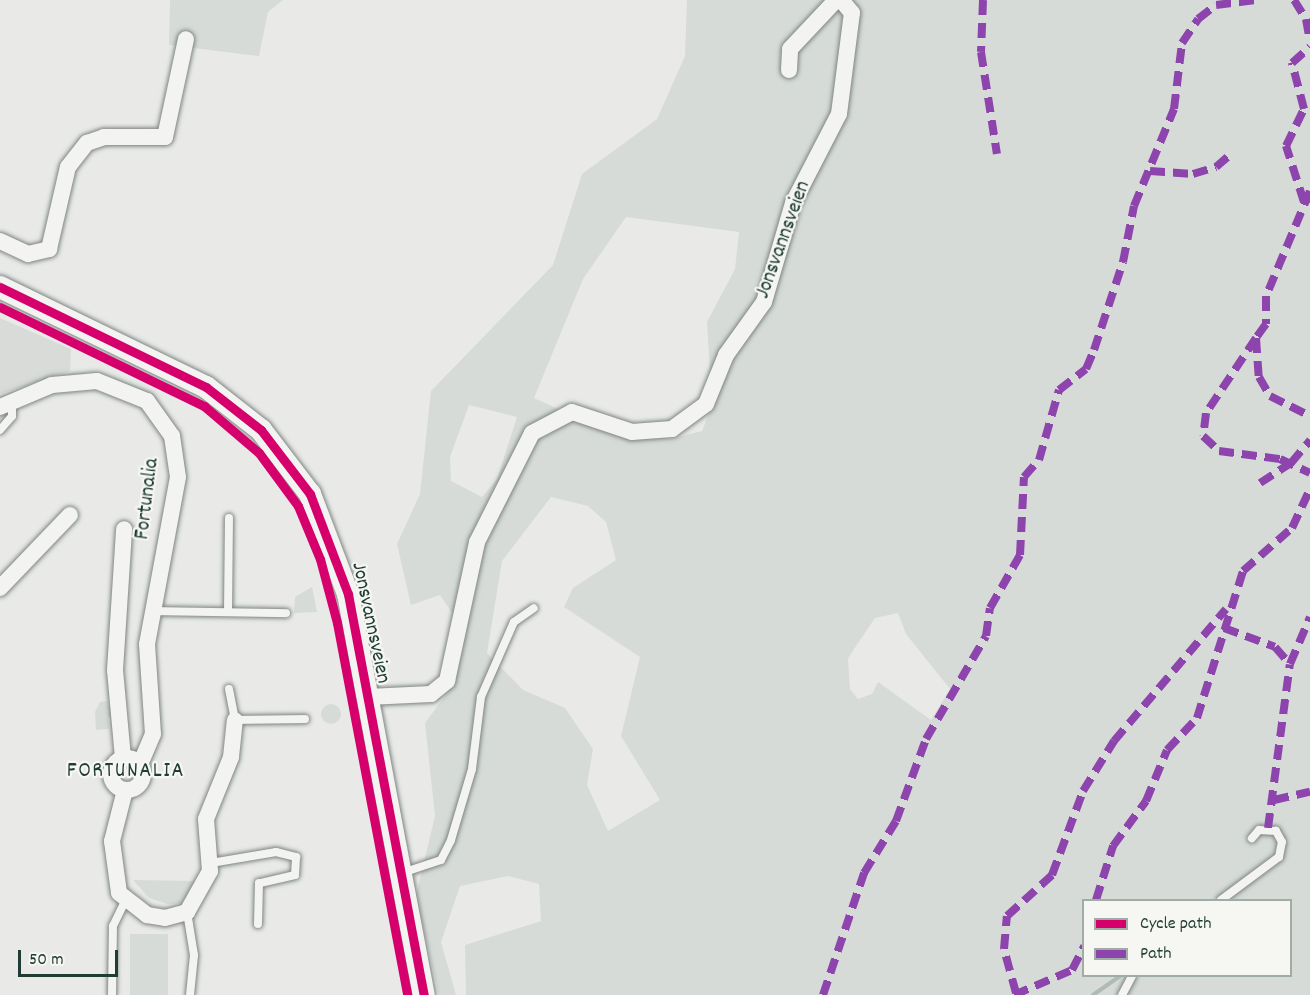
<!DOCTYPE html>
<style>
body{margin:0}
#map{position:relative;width:1310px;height:995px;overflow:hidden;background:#e9eae8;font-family:Dekko,sans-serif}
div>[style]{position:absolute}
.built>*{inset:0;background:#d8dbd8}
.green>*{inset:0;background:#d6dbd7;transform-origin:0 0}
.round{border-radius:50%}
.stream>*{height:4px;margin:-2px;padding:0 2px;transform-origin:2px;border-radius:2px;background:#b1bab6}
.roads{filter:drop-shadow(0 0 2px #7f8583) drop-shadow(0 0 2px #7f8583)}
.lane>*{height:8px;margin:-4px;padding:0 4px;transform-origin:4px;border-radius:4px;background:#f3f3f1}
.street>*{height:16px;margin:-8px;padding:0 8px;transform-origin:8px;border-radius:8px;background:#f3f3f1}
.street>.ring{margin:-8px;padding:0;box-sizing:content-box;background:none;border:16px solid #f3f3f1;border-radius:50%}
.secondary>*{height:22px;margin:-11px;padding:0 11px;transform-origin:11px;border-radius:11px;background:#f3f3f1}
.quiet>*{height:8px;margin-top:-4px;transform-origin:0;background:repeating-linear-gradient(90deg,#8e44ad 0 15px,transparent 0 23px)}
.cycleway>*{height:9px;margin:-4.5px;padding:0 4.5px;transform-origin:4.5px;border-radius:4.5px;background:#d6006c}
span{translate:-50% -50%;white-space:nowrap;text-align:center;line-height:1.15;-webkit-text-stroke:4.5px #f6f6f2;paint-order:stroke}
.street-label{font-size:21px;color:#1f3d34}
.neighbourhood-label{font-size:22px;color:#1f3d34;letter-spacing:1.5px}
.legend{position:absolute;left:1082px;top:899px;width:210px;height:78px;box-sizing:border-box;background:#f6f6f2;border:2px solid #a0aca6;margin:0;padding:8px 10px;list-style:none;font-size:18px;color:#1f3d34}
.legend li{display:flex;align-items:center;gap:12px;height:30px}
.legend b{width:30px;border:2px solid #a0aca6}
.scale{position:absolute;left:18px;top:950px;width:100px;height:27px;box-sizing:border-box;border:3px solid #1f3d34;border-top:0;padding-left:8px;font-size:18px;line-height:21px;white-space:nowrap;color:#1f3d34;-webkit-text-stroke:4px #f6f6f2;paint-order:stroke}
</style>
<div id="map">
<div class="built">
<i style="clip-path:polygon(0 318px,71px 349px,70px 371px,0 394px)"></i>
</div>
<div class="green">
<i style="clip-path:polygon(170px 0,283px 0,268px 12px,259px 56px,169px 45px)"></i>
<i style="clip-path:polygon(evenodd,687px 0,1310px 0,1310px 995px,466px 995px,465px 945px,541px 921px,539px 884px,508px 876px,460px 886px,441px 942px,456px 995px,439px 995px,416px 896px,435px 816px,425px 723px,448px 692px,462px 628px,440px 595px,411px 605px,397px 544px,420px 494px,431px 391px,553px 265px,582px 174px,657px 119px,685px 56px,687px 0,626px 217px,739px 232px,735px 269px,707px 322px,712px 406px,702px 431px,670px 439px,610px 433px,534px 398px,583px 279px,626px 217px,687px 0,469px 405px,517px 417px,497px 479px,482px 497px,451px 481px,450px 457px,469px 405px,687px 0,551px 497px,588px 506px,606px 522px,616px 560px,573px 588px,564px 607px,640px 657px,621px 736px,660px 800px,608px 831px,587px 785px,593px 749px,565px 708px,523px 690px,487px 653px,502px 561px,551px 497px,687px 0,898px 613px,906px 634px,950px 689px,931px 720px,878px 682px,872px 694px,858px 699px,850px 689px,848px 659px,854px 649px,875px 618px,898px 613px,687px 0,1084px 900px,1290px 900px,1290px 976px,1084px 976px,1084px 900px)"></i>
<i style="clip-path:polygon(312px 587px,317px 612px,294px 613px,295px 597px)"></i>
<i style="clip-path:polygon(107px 701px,108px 706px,117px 705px,118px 718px,108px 717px,109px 729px,96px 730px,95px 712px,100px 702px)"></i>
<i class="round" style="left:321px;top:704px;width:20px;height:20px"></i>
<i style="clip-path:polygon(133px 880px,196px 881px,183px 903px,168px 904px,149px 898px)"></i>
<i style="left:130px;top:934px;width:38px;height:61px"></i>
</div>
<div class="stream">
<i style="left:1093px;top:995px;width:33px;rotate:-35deg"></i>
</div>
<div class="roads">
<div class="lane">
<i style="left:0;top:430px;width:18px;rotate:-49deg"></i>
<i style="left:12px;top:416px;width:14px;rotate:-90deg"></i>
<i style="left:153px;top:611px;width:133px;rotate:0.9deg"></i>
<i style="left:228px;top:612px;width:94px;rotate:-89.4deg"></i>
<i style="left:229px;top:689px;width:32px;rotate:79deg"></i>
<i style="left:235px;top:720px;width:70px;rotate:-0.8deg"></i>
<i style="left:211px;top:863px;width:66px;rotate:-9.6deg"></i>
<i style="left:276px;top:852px;width:21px;rotate:14deg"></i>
<i style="left:296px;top:857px;width:18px;rotate:93deg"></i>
<i style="left:295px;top:875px;width:37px;rotate:167deg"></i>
<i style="left:259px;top:883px;width:41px;rotate:91.4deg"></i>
<i style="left:402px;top:873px;width:41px;rotate:-18.4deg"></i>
<i style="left:441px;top:860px;width:22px;rotate:-63deg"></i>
<i style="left:451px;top:840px;width:74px;rotate:-73.5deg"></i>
<i style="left:472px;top:769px;width:73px;rotate:-82.9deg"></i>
<i style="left:481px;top:697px;width:82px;rotate:-66.3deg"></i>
<i style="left:514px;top:622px;width:24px;rotate:-35deg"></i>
<i style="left:1221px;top:900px;width:72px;rotate:-36.6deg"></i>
<i style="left:1279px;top:857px;width:15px;rotate:-79deg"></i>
<i style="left:1282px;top:842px;width:13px;rotate:-119deg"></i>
<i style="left:1276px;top:831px;width:17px;rotate:-177deg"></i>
<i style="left:1259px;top:830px;width:11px;rotate:131deg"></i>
<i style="left:187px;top:912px;width:44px;rotate:80.8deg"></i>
<i style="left:194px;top:955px;width:40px;rotate:95.7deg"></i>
<i style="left:112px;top:995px;width:69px;rotate:-89.2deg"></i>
<i style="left:113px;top:926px;width:28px;rotate:-64deg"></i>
<i style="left:1122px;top:995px;width:21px;rotate:-62deg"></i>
</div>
<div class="street">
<i style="left:789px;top:70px;width:21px;rotate:-87deg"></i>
<i style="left:790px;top:49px;width:67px;rotate:-46.8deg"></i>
<i style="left:0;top:241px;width:31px;rotate:25deg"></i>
<i style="left:28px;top:254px;width:22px;rotate:-13deg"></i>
<i style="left:49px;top:249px;width:84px;rotate:-77deg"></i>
<i style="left:68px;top:167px;width:31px;rotate:-52deg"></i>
<i style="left:87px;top:143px;width:18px;rotate:-19deg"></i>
<i style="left:104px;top:137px;width:61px"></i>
<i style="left:165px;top:137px;width:100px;rotate:-77.9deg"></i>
<i style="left:0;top:407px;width:56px;rotate:-22.9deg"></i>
<i style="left:52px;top:385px;width:45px;rotate:-5.1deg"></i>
<i style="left:97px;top:381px;width:54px;rotate:21.8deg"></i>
<i style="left:147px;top:401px;width:43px;rotate:54.5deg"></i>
<i style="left:172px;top:436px;width:41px;rotate:81.7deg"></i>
<i style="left:178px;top:477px;width:170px;rotate:100.5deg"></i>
<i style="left:147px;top:644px;width:90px;rotate:86.2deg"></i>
<i style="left:153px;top:734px;width:33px;rotate:113deg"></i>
<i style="left:0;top:588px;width:101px;rotate:-46.2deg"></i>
<i style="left:368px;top:697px;width:63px;rotate:-2.7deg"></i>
<i style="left:431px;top:694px;width:21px;rotate:-39deg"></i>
<i style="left:447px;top:681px;width:142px;rotate:-77.8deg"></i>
<i style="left:477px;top:542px;width:122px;rotate:-63.2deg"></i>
<i style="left:532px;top:433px;width:45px;rotate:-27.7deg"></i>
<i style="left:572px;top:412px;width:63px;rotate:18.4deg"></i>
<i style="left:632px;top:432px;width:40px;rotate:-4.3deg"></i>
<i style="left:672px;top:429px;width:42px;rotate:-36.3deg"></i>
<i style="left:706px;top:404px;width:53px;rotate:-67.8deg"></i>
<i style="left:726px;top:355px;width:65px;rotate:-54.4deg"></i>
<i style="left:764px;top:302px;width:103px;rotate:-73.7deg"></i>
<i style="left:793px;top:203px;width:100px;rotate:-62.7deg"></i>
<i style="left:839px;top:114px;width:102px;rotate:-82.7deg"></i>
<i style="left:852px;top:13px;width:17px;rotate:-130deg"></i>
<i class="ring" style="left:111px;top:758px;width:16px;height:16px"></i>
<i style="left:123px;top:758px;width:88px;rotate:-95.2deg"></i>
<i style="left:115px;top:670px;width:141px;rotate:-86.3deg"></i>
<i style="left:125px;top:790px;width:53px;rotate:104.3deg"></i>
<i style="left:112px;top:841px;width:52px;rotate:82.3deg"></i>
<i style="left:119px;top:893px;width:36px;rotate:38deg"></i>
<i style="left:147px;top:915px;width:18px;rotate:9deg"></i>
<i style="left:165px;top:918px;width:23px;rotate:-15deg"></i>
<i style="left:187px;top:912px;width:47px;rotate:-60.7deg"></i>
<i style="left:210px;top:871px;width:52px;rotate:-94.4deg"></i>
<i style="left:206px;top:819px;width:67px;rotate:-68deg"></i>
<i style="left:231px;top:757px;width:37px;rotate:-84deg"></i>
</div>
<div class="secondary">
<i style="left:0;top:287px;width:229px;rotate:25.9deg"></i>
<i style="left:206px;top:387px;width:70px;rotate:38deg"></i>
<i style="left:261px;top:430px;width:81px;rotate:52.6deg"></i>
<i style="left:310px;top:494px;width:107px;rotate:69.2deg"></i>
<i style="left:348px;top:594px;width:408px;rotate:79.3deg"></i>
</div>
</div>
<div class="quiet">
<i style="left:983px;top:0;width:52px;rotate:92.2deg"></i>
<i style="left:981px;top:52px;width:103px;rotate:81.1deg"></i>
<i style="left:1294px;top:0;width:22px;rotate:58deg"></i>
<i style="left:1306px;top:19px;width:22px;rotate:80deg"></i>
<i style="left:1150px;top:171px;width:43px;rotate:4deg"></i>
<i style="left:1193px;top:174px;width:24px;rotate:-17deg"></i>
<i style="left:1216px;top:167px;width:20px;rotate:-41deg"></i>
<i style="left:1310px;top:191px;width:114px;rotate:112.7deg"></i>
<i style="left:1266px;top:296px;width:28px;rotate:90deg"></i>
<i style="left:1266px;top:324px;width:17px;rotate:126deg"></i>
<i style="left:1256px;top:338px;width:39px;rotate:86deg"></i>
<i style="left:1259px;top:377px;width:22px;rotate:60deg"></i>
<i style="left:1270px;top:396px;width:45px;rotate:26.6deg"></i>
<i style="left:1308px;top:199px;width:5px;rotate:143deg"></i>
<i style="left:1304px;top:202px;width:59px;rotate:-107.8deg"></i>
<i style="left:1286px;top:146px;width:41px;rotate:-64.1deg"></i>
<i style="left:1304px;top:109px;width:48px;rotate:-104.6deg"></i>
<i style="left:1292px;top:63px;width:24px;rotate:-42deg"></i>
<i style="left:1256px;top:338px;width:90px;rotate:123.7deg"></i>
<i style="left:1206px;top:413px;width:23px;rotate:97deg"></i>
<i style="left:1203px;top:436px;width:22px;rotate:43deg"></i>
<i style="left:1219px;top:451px;width:62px;rotate:7.5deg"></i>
<i style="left:1280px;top:459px;width:33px;rotate:25deg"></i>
<i style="left:1260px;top:483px;width:37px;rotate:-33deg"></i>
<i style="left:1291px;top:463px;width:30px;rotate:-50deg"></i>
<i style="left:1224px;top:628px;width:54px;rotate:20.4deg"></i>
<i style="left:1275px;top:647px;width:23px;rotate:49deg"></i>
<i style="left:1274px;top:800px;width:37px;rotate:-13deg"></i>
<i style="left:1268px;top:828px;width:165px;rotate:-82.4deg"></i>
<i style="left:1290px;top:664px;width:51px;rotate:-66.9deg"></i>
<i style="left:1096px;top:900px;width:57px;rotate:-72.5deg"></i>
<i style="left:1113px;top:846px;width:56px;rotate:-53.7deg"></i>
<i style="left:1146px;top:801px;width:55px;rotate:-67.6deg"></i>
<i style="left:1167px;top:750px;width:44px;rotate:-46.8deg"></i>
<i style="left:1197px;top:718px;width:154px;rotate:-72.6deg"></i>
<i style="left:1243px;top:571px;width:65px;rotate:-41.3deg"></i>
<i style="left:1292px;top:528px;width:43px;rotate:-65.2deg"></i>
<i style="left:1016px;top:993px;width:46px;rotate:-105.3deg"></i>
<i style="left:1004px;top:949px;width:33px;rotate:-85deg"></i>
<i style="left:1007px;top:916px;width:61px;rotate:-42.3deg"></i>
<i style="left:1052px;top:875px;width:90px;rotate:-69.7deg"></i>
<i style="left:1083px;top:791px;width:59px;rotate:-58.2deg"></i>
<i style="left:1114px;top:741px;width:173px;rotate:-49.7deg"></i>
<i style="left:823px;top:995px;width:129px;rotate:-71.4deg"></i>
<i style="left:864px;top:873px;width:61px;rotate:-58.4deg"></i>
<i style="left:896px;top:821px;width:87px;rotate:-69.9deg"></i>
<i style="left:926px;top:739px;width:119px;rotate:-59.8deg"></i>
<i style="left:986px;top:636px;width:28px;rotate:-82deg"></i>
<i style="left:990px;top:608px;width:61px;rotate:-60.5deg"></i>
<i style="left:1020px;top:555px;width:78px;rotate:-87.1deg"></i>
<i style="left:1024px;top:477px;width:23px;rotate:-49deg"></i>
<i style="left:1039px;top:460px;width:73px;rotate:-74.1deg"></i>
<i style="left:1059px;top:390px;width:34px;rotate:-38deg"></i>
<i style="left:1086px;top:369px;width:21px;rotate:-67deg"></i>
<i style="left:1094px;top:350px;width:93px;rotate:-71.8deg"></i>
<i style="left:1123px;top:262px;width:57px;rotate:-78.9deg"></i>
<i style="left:1134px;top:206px;width:105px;rotate:-67.6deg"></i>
<i style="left:1174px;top:109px;width:66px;rotate:-83.1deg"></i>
<i style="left:1182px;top:43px;width:29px;rotate:-56deg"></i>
<i style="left:1198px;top:19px;width:23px;rotate:-38deg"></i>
<i style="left:1216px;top:5px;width:40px;rotate:-7.1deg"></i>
<i style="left:1014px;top:995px;width:63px;rotate:-23.3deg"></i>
<i style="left:1072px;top:970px;width:27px;rotate:-63deg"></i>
</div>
<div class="cycleway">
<i style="left:0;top:287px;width:229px;rotate:25.9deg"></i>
<i style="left:206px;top:387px;width:70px;rotate:38deg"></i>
<i style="left:261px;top:430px;width:81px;rotate:52.6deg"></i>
<i style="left:310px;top:494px;width:107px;rotate:69.2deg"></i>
<i style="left:348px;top:594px;width:408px;rotate:79.3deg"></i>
<i style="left:0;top:307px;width:227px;rotate:25.9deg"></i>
<i style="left:204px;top:406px;width:72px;rotate:40.5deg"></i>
<i style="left:259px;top:453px;width:66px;rotate:53.7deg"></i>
<i style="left:298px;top:506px;width:57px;rotate:67.5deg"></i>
<i style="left:320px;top:559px;width:66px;rotate:75.1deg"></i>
<i style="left:337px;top:623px;width:379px;rotate:79.3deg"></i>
</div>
<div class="street-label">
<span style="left:784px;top:240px;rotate:-70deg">Jonsvannsveien</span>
<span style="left:148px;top:499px;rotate:-83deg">Fortunalia</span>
<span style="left:370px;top:623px;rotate:78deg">Jonsvannsveien</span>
</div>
<div class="neighbourhood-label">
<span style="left:126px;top:772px">FORTUNALIA</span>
</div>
<ul class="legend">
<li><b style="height:8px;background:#d6006c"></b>Cycle path</li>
<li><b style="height:8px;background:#8e44ad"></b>Path</li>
</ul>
<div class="scale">50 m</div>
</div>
